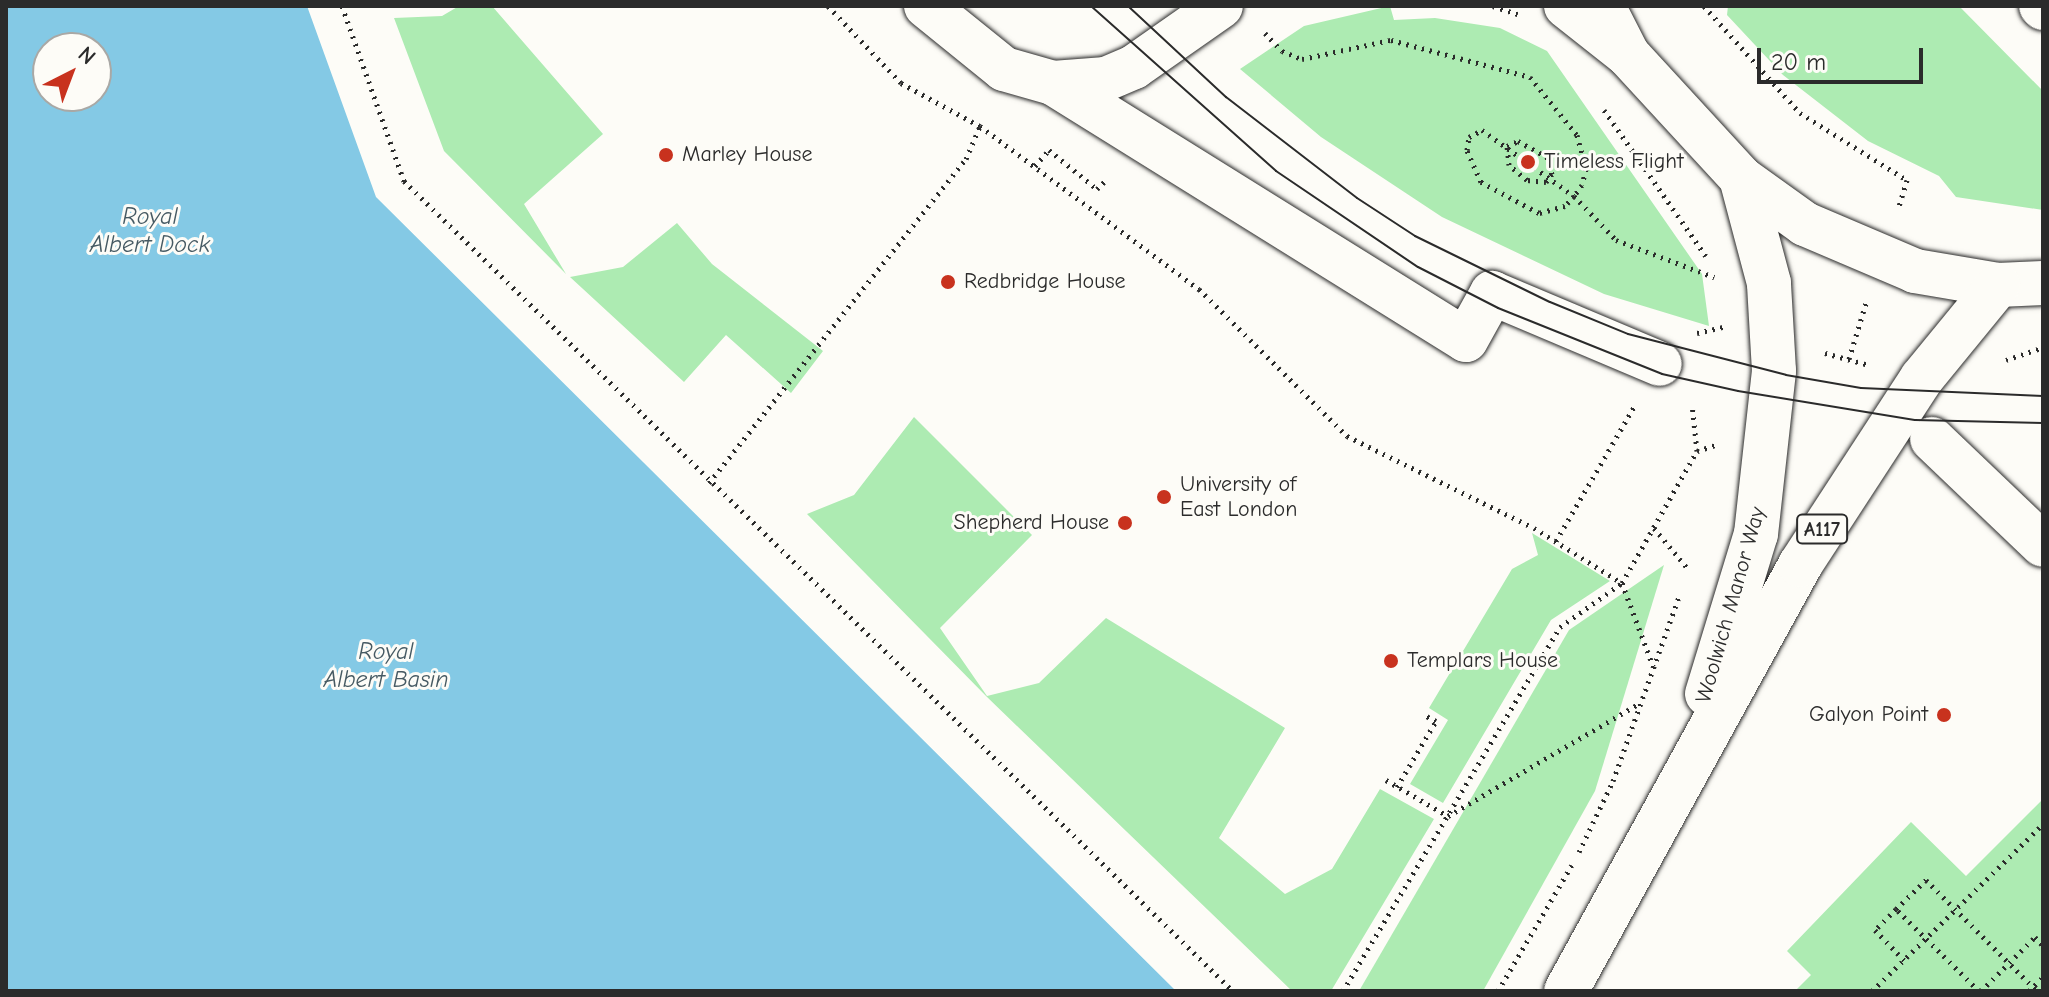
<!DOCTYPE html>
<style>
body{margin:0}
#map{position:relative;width:2049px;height:997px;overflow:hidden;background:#fdfcf7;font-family:"Comic Neue",sans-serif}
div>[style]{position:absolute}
.green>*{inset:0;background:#adebb2}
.water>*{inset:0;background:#84c9e5}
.path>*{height:5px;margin-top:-2.5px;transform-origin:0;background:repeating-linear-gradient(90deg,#2b2b2b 0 2px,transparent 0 8px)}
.roads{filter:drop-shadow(0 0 2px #2b2b2b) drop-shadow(0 0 2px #2b2b2b)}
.minor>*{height:44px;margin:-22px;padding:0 22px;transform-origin:22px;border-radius:22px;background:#fdfcf7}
.highway>*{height:44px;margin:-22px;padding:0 22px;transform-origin:22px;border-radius:22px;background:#fdfcf7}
.tram>*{height:2px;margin:-1px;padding:0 1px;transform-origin:1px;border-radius:1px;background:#2b2b2b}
.dots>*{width:22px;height:22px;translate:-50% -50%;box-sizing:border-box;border:4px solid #fdfcf7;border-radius:50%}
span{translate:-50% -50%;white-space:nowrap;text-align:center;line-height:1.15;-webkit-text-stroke:6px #fdfcf7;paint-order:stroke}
.shield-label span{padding:2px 6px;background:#fdfcf7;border:2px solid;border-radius:6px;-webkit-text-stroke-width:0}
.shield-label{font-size:20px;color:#2b2b2b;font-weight:700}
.poi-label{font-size:22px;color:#2b2b2b}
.left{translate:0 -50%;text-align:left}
.right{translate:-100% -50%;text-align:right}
.street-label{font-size:22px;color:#2b2b2b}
.water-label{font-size:24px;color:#465a63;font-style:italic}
.frame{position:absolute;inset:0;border:8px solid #2b2b2b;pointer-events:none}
.north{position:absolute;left:32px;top:32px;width:80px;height:80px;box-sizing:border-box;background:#fdfcf7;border:2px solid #a9a8a5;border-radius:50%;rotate:42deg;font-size:22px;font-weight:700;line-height:32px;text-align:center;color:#2b2b2b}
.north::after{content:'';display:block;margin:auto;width:28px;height:36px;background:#c8321e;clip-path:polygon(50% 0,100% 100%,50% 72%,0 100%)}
.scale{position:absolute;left:1757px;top:48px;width:166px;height:36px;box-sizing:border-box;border:4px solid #2b2b2b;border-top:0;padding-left:10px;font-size:24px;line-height:28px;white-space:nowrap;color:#2b2b2b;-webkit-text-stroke:6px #fdfcf7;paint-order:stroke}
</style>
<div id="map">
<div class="green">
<i style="clip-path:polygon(459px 6px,492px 6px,603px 134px,524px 204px,566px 274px,444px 151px,394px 18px,442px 16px)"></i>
<i style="clip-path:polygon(1390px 6px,1394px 20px,1435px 18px,1500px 28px,1547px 51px,1702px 274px,1709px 326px,1604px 294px,1442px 217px,1321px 137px,1240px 69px,1304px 26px)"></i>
<i style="clip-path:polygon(1728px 6px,1959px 6px,2043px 91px,2043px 210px,1956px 197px,1939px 176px,1868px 141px,1783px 75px,1727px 15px)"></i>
<i style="clip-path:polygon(677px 223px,712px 264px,823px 351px,791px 393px,726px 335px,684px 382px,570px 277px,623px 267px)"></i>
<i style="clip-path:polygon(914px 417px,1032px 535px,940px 628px,987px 696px,1039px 683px,1106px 618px,1285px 728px,1219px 838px,1285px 894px,1332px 869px,1380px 789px,1434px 819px,1331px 991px,1292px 991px,987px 697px,807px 514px,854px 495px)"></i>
<i style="clip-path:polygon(1532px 533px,1610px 581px,1551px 620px,1443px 803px,1410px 784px,1448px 720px,1429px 708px,1512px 569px,1538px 555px)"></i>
<i style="clip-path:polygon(1664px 565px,1595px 791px,1483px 991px,1359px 991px,1569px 630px)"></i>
<i style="clip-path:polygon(2043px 799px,2043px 991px,1795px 991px,1811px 975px,1787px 951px,1911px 822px,1966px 876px)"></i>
</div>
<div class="water">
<i style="clip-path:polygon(evenodd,6px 6px,307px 6px,376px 197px,1176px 991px,6px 991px,6px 6px,48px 48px,96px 48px,96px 96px,48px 96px,48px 48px)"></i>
</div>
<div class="path">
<i style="left:342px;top:6px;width:186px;rotate:70.5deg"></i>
<i style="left:404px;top:181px;width:1159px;rotate:44.34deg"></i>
<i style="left:828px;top:6px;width:106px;rotate:46.5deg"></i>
<i style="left:901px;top:83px;width:90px;rotate:28.6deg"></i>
<i style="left:980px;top:126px;width:273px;rotate:36.7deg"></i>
<i style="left:1199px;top:289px;width:209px;rotate:44.8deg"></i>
<i style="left:1347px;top:436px;width:208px;rotate:26.2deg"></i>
<i style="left:1534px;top:528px;width:104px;rotate:32deg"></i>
<i style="left:1622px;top:583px;width:89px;rotate:69.5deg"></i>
<i style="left:1493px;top:6px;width:26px;rotate:18deg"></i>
<i style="left:1704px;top:6px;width:144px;rotate:48.1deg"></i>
<i style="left:1800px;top:113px;width:126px;rotate:32.1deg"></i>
<i style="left:1907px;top:180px;width:31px;rotate:107deg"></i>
<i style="left:1265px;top:33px;width:25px;rotate:47deg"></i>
<i style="left:1282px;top:51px;width:22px;rotate:22deg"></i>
<i style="left:1302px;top:59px;width:91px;rotate:-12.1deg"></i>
<i style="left:1391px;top:40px;width:144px;rotate:14.9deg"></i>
<i style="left:1530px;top:77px;width:75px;rotate:51deg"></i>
<i style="left:1577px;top:135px;width:35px;rotate:75deg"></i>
<i style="left:1586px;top:169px;width:16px;rotate:104deg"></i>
<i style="left:1582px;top:185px;width:14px;rotate:126deg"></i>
<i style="left:1574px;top:196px;width:13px;rotate:132deg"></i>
<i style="left:1565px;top:206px;width:27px;rotate:165deg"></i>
<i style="left:1539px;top:213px;width:66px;rotate:-151.9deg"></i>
<i style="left:1481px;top:182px;width:35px;rotate:-114deg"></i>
<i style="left:1467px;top:150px;width:13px;rotate:-81deg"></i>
<i style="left:1469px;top:137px;width:15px;rotate:-28deg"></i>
<i style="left:1482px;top:130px;width:113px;rotate:35.7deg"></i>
<i style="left:1574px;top:196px;width:61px;rotate:46.3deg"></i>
<i style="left:1616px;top:240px;width:105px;rotate:20.7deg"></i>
<i style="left:1604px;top:110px;width:178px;rotate:55.1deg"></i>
<i style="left:1518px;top:141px;width:33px;rotate:29deg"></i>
<i style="left:1547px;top:157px;width:18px;rotate:74deg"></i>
<i style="left:1552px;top:174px;width:10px;rotate:127deg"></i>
<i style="left:1546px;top:182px;width:19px;rotate:-174deg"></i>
<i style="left:1527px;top:180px;width:23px;rotate:-140deg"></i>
<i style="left:1509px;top:165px;width:19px;rotate:-96deg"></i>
<i style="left:1507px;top:146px;width:12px;rotate:-24deg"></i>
<i style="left:1035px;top:166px;width:21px;rotate:-49deg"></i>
<i style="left:1049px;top:150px;width:62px;rotate:39.1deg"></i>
<i style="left:1097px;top:189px;width:16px;rotate:-45deg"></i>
<i style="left:1697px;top:333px;width:27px;rotate:-13deg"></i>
<i style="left:1825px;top:353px;width:46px;rotate:15.3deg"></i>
<i style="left:1849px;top:359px;width:59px;rotate:-73.1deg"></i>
<i style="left:2006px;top:360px;width:39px;rotate:-19deg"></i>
<i style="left:1697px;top:451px;width:19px;rotate:-18deg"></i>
<i style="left:709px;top:483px;width:414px;rotate:-51.6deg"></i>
<i style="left:966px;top:159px;width:36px;rotate:-67deg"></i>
<i style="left:1654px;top:528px;width:55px;rotate:50.2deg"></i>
<i style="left:1556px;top:541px;width:155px;rotate:-59.8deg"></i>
<i style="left:1386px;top:780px;width:72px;rotate:30.1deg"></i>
<i style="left:1448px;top:816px;width:221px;rotate:-30.5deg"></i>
<i style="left:1397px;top:787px;width:77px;rotate:-59.4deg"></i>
<i style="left:1436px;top:721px;width:13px;rotate:-153deg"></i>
<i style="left:1579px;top:852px;width:79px;rotate:-64.4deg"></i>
<i style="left:1613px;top:781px;width:199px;rotate:-70.3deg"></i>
<i style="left:1896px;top:909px;width:30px;rotate:135deg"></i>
<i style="left:1875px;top:930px;width:42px;rotate:46deg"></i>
<i style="left:1343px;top:991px;width:424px;rotate:-59.2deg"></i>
<i style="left:1560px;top:627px;width:76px;rotate:-35.4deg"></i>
<i style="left:1622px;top:583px;width:152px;rotate:-60.4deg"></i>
<i style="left:1697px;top:451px;width:47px;rotate:-96.1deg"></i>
<i style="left:1498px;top:991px;width:146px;rotate:-59.6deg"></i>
<i style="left:1872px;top:991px;width:239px;rotate:-44.3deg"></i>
<i style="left:1979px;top:991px;width:117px;rotate:-135.3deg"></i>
<i style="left:1896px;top:909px;width:42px;rotate:-44deg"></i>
<i style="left:1926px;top:880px;width:157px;rotate:45deg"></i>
<i style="left:1981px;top:991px;width:76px;rotate:-45deg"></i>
<i style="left:2035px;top:937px;width:12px;rotate:48deg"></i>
<i style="left:2029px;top:991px;width:20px;rotate:-45deg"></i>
</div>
<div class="roads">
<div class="minor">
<i style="left:926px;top:6px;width:100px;rotate:38.9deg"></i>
<i style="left:1004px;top:69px;width:51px;rotate:15.9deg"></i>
<i style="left:1053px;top:83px;width:53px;rotate:-4.3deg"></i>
<i style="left:1106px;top:79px;width:30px;rotate:-23deg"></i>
<i style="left:1134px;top:67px;width:106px;rotate:-35deg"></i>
<i style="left:1566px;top:6px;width:79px;rotate:38.3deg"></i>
<i style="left:2041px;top:6px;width:3px;rotate:45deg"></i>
<i style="left:1053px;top:83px;width:486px;rotate:31.9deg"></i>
<i style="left:1466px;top:340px;width:54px;rotate:-61deg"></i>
<i style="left:1492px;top:293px;width:182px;rotate:22.9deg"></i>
<i style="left:1932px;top:439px;width:153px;rotate:43.7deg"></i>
</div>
<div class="highway">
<i style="left:1603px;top:6px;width:55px;rotate:63deg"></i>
<i style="left:1628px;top:55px;width:167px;rotate:47.4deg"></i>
<i style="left:1741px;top:178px;width:79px;rotate:35.7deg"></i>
<i style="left:1805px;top:224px;width:120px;rotate:23.1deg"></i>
<i style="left:1915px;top:271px;width:84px;rotate:9.6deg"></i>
<i style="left:1998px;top:285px;width:45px;rotate:-2.5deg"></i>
<i style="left:1707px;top:694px;width:167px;rotate:-73deg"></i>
<i style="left:1756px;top:534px;width:164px;rotate:-83.7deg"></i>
<i style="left:1774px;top:371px;width:88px;rotate:-93.3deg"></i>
<i style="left:1769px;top:283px;width:109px;rotate:-104.9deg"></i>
<i style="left:1566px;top:991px;width:486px;rotate:-61.2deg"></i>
<i style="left:1800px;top:565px;width:223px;rotate:-56.9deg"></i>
<i style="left:1922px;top:378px;width:120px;rotate:-50.7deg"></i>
</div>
</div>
<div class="tram">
<i style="left:1091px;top:6px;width:248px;rotate:41.7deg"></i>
<i style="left:1276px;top:171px;width:171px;rotate:34.1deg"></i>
<i style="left:1418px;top:267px;width:90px;rotate:27.1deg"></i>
<i style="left:1498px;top:308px;width:177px;rotate:21.9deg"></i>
<i style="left:1662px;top:374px;width:78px;rotate:12.6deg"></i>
<i style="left:1738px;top:391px;width:179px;rotate:9.3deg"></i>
<i style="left:1915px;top:420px;width:128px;rotate:1.3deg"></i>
<i style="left:1128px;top:6px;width:134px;rotate:42.9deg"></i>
<i style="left:1226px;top:97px;width:165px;rotate:37.6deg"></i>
<i style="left:1357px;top:198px;width:69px;rotate:33.2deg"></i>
<i style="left:1415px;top:236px;width:150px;rotate:26.1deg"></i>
<i style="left:1550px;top:302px;width:84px;rotate:22.3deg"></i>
<i style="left:1628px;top:334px;width:163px;rotate:14.5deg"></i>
<i style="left:1786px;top:375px;width:76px;rotate:9.8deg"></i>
<i style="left:1861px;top:388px;width:182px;rotate:2.5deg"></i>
</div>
<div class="dots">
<i style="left:666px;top:155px;background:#c8321e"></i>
<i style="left:1528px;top:162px;background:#c8321e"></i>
<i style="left:948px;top:282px;background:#c8321e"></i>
<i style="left:1164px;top:497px;background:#c8321e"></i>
<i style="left:1125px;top:523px;background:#c8321e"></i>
<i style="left:1391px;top:661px;background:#c8321e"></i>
<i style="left:1944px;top:715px;background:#c8321e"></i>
</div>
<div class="shield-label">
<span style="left:1822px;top:529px">A117</span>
</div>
<div class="poi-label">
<span class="left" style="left:682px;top:155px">Marley House</span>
<span class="left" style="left:1544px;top:162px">Timeless Flight</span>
<span class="left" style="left:964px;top:282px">Redbridge House</span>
<span class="left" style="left:1180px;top:497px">University of<br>East London</span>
<span class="right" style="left:1109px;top:523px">Shepherd House</span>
<span class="left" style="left:1407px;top:661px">Templars House</span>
<span class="right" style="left:1928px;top:715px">Galyon Point</span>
</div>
<div class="street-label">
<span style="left:1731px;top:605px;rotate:-74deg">Woolwich Manor Way</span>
</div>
<div class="water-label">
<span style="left:150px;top:231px">Royal<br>Albert Dock</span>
<span style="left:386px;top:666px">Royal<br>Albert Basin</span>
</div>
<div class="frame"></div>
<div class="north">N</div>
<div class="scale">20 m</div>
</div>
